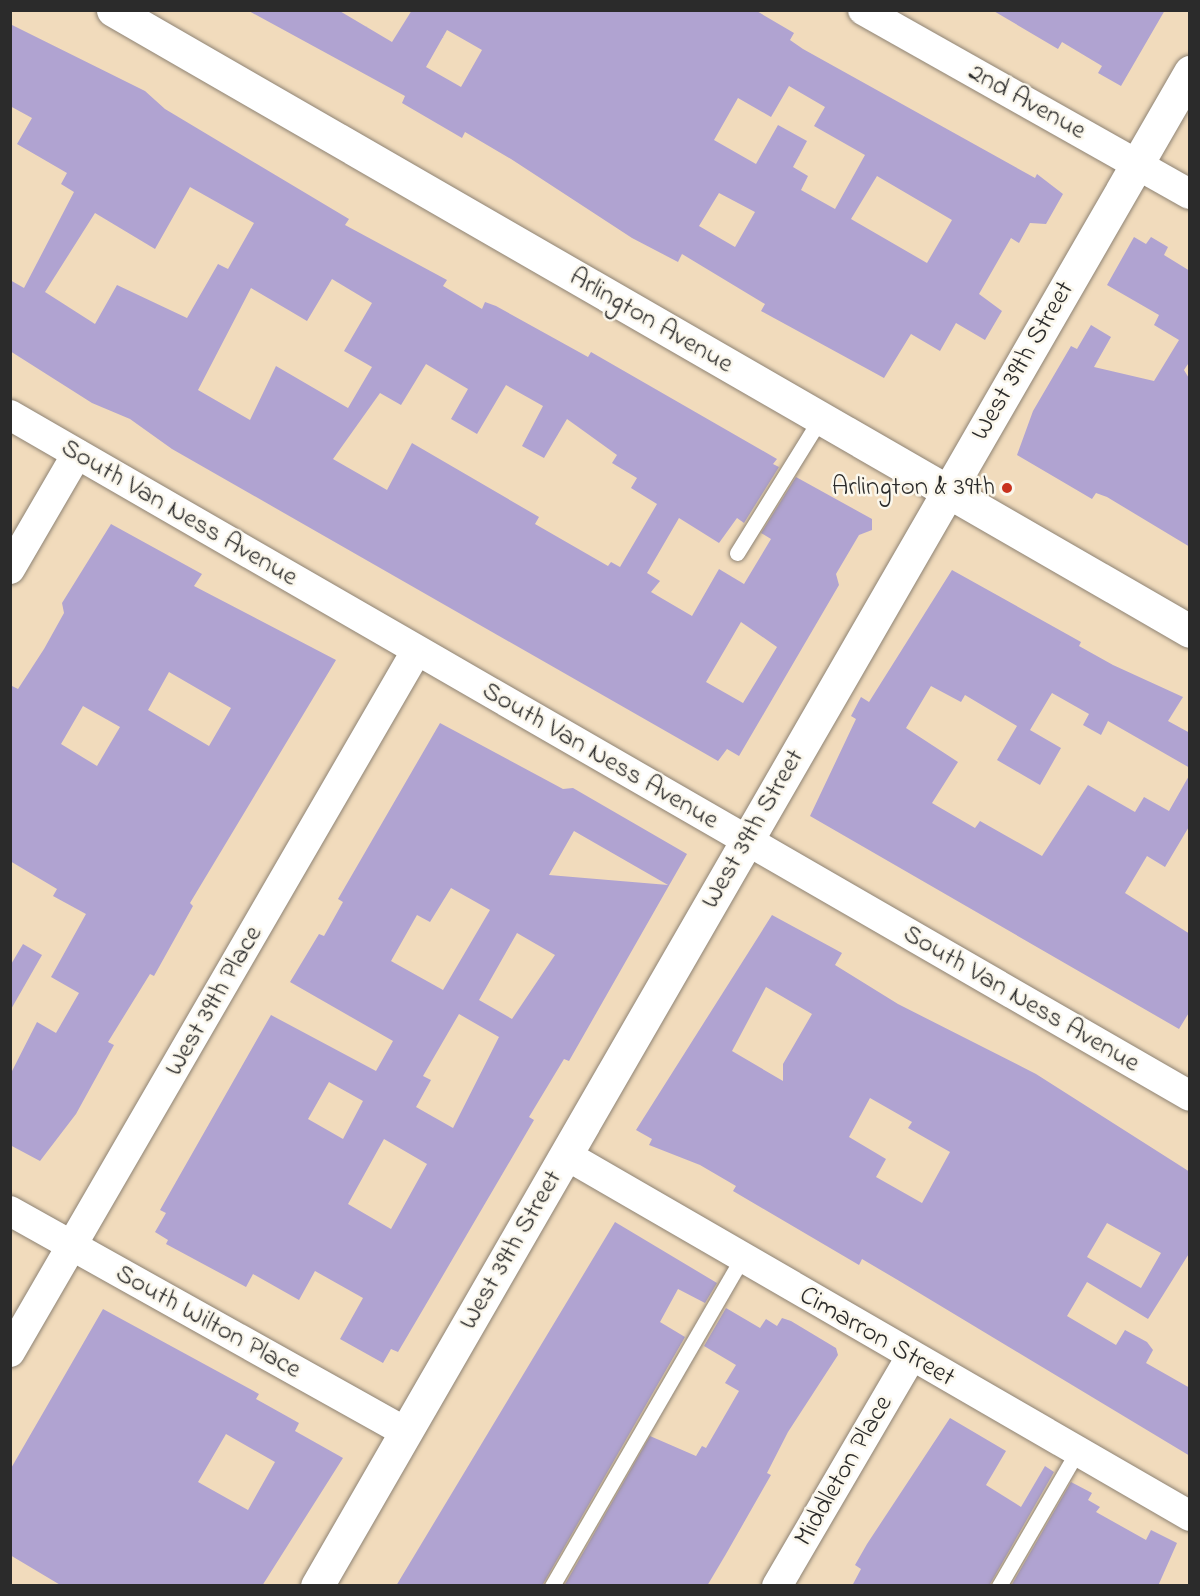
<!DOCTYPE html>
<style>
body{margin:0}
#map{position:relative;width:1200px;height:1596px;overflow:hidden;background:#f1dbbc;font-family:"Indie Flower",sans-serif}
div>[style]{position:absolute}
.building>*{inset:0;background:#b0a3d1}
.roads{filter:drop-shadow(0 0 2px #8e8374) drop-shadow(0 0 2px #8e8374)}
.service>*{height:15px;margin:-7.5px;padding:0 7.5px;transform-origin:7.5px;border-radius:7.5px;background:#fff}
.minor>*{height:30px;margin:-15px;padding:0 15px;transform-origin:15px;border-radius:15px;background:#fff}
.tertiary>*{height:33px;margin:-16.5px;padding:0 16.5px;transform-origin:16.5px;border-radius:16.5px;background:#fff}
.secondary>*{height:33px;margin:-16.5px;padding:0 16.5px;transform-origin:16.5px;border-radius:16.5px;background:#fff}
.dots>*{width:16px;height:16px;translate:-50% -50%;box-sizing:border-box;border:3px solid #fbf7ec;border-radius:50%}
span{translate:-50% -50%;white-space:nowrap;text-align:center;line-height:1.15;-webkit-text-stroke:5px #fbf7ec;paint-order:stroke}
.street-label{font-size:27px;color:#2b2b2b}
.poi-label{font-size:27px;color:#2b2b2b}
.right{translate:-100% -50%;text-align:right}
.frame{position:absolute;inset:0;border:12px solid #2b2b2b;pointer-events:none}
</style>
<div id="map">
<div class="building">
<i style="clip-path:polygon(evenodd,247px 10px,338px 10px,392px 42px,412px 10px,755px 10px,794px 33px,790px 40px,803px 49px,1035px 178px,1037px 174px,1063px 194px,1046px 224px,1030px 223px,1019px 243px,1011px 238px,979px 294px,1002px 311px,985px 340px,956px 323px,940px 351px,911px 334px,884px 378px,761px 311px,765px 304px,682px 254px,678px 262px,632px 238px,511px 159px,465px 132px,462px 138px,402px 103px,405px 96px,247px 10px,447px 30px,482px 50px,461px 87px,426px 67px,447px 30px,247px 10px,789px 86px,825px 107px,814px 126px,865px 155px,835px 209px,801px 190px,808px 176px,793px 167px,807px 141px,778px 125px,756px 164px,714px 140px,738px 98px,771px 117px,789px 86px,247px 10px,877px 176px,952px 220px,927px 263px,851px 219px,877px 176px,247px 10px,719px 193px,755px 212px,735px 247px,699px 226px,719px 193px)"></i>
<i style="clip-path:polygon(992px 10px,1165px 10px,1121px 86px,1098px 73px,1102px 66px,1062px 42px,1058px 49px)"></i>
<i style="clip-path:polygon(evenodd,10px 24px,145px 91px,165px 109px,349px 219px,345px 225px,447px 280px,443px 286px,482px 309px,485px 302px,496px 306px,588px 357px,591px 352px,777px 459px,773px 464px,779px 467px,744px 523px,737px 518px,719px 543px,679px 518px,647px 573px,660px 581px,651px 592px,692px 616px,719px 569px,744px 584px,771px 539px,761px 533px,796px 477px,872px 519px,872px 530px,859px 535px,836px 574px,839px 585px,739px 756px,727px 749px,718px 761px,172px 449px,130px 419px,92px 403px,10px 351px,10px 280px,24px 288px,74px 192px,61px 184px,67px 173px,17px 144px,32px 118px,10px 106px,10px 24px,190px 187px,254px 223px,228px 269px,218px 264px,187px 318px,117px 285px,95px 324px,45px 292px,95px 213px,155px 249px,190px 187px,10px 24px,332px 279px,372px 303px,344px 351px,372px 367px,348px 408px,276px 366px,250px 420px,198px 390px,251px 288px,307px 321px,332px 279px,10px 24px,426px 364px,468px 389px,451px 419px,477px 434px,506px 385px,543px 406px,522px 446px,544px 458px,567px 419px,617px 455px,612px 463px,637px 478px,631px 488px,657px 504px,620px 567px,611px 562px,608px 566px,535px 524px,539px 517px,412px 443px,387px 490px,333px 459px,380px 393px,401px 405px,426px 364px,10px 24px,741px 622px,777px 647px,743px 703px,706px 682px,741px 622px)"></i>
<i style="clip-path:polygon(1134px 237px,1146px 244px,1151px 237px,1168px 247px,1164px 255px,1190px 271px,1190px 361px,1184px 370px,1190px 380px,1190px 547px,1107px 497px,1096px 493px,1092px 499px,1017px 455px,1033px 411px,1071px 346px,1077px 349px,1091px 325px,1111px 337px,1094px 367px,1154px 381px,1179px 340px,1154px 325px,1159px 315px,1107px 285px)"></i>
<i style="clip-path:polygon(evenodd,111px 524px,202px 574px,194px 586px,336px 660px,190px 903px,193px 906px,154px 976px,150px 974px,108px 1042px,114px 1045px,76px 1114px,40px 1161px,10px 1145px,10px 1075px,37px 1022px,56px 1033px,79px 993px,51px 977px,86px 914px,53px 896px,57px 889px,10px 861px,10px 685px,18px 689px,44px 649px,64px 613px,62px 603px,111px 524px,169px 672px,231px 708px,209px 746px,148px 710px,169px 672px,111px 524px,83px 706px,120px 727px,97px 766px,61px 744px,83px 706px)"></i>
<i style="clip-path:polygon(952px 570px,1081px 642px,1079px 646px,1113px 665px,1183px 697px,1168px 721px,1190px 733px,1190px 768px,1108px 721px,1101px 735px,1083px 725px,1089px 714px,1052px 693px,1030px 730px,1061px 748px,1040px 785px,997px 760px,1017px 726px,965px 695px,961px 702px,931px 686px,906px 728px,958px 762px,932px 803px,975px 828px,980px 821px,1042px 856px,1088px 785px,1135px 812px,1144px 797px,1169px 811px,1190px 774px,1190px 825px,1165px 867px,1147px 856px,1125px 893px,1190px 934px,1190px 1011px,1179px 1029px,810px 816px,856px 719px,851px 716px,861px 697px,869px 702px)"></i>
<i style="clip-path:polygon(evenodd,440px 723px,563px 789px,573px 788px,687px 854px,569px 1061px,564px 1059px,529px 1117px,534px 1120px,418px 1318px,398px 1352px,391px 1349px,383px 1363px,340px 1339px,363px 1298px,315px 1271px,299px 1300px,253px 1274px,246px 1287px,166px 1244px,168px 1240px,155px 1232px,166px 1213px,160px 1210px,271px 1015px,376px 1071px,393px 1041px,290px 982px,319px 934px,324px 936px,343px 902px,338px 899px,440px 723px,574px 831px,668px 885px,549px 875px,574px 831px,440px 723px,451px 888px,490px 910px,443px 990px,391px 961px,417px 915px,430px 922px,451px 888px,440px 723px,517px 933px,555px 955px,512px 1019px,479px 1000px,517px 933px,440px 723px,459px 1014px,499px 1037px,453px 1128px,416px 1107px,431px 1080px,423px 1076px,459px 1014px,440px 723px,329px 1082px,363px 1101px,343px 1139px,308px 1119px,329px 1082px,440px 723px,384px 1139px,427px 1164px,391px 1229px,348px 1204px,384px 1139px)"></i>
<i style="clip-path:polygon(evenodd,772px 915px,842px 953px,835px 965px,898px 1004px,1036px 1074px,1190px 1172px,1190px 1252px,1148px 1319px,1087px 1282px,1067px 1316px,1116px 1345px,1125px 1330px,1147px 1342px,1153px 1350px,1146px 1363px,1190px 1388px,1190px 1456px,896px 1279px,862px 1259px,859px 1265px,733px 1191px,736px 1186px,700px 1165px,649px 1145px,652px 1139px,636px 1130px,772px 915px,766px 987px,812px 1014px,783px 1064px,783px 1081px,732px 1051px,766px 987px,772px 915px,870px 1098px,912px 1122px,908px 1128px,950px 1152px,922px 1203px,876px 1177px,886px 1159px,849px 1137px,870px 1098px,772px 915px,1107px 1223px,1161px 1253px,1141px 1288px,1087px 1257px,1107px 1223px)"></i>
<i style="clip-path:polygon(23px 944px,42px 955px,10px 1011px,10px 966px)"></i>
<i style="clip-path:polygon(615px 1222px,717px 1283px,705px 1303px,678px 1289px,660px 1322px,685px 1337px,542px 1586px,396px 1586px)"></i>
<i style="clip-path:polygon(726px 1308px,760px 1328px,766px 1319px,777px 1326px,782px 1318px,791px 1321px,836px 1348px,838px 1355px,788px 1432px,767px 1473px,771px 1475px,726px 1554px,707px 1586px,564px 1586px,650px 1436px,696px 1456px,702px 1446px,706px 1448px,739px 1391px,725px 1383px,736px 1365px,704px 1346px)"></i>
<i style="clip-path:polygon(evenodd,103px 1309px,259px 1394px,256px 1399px,299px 1423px,295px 1431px,343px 1458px,262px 1586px,62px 1586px,10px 1555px,10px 1470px,103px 1309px,226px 1434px,275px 1462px,248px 1510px,198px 1482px,226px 1434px)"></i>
<i style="clip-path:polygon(950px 1418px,1006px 1451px,986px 1485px,1021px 1507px,1045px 1466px,1054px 1472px,989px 1586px,852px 1586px,861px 1569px,855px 1565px,867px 1544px)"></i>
<i style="clip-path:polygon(1071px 1482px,1092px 1493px,1088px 1500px,1100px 1507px,1096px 1512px,1146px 1540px,1151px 1530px,1177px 1543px,1158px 1586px,1011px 1586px)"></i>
</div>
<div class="roads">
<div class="service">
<i style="left:737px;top:553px;width:158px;rotate:-58.2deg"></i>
<i style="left:552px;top:1586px;width:377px;rotate:-59.9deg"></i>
<i style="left:999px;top:1586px;width:155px;rotate:-59.8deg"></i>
</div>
<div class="minor">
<i style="left:863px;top:10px;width:375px;rotate:29.4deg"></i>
<i style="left:10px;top:415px;width:1362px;rotate:29.99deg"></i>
<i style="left:10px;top:569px;width:133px;rotate:-59.8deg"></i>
<i style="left:566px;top:1155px;width:721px;rotate:30.05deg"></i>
<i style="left:10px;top:1211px;width:453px;rotate:29.2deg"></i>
<i style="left:10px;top:1352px;width:811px;rotate:-59.9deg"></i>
<i style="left:777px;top:1586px;width:265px;rotate:-59.7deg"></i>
</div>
<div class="tertiary">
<i style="left:317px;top:1586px;width:1748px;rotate:-60.03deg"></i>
</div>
<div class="secondary">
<i style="left:113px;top:10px;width:1243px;rotate:29.97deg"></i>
</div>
</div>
<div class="dots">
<i style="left:1007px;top:488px;background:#c8321e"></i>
</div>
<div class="street-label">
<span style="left:1027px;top:102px;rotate:29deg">2nd Avenue</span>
<span style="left:651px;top:321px;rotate:30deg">Arlington Avenue</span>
<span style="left:1023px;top:361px;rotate:-60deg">West 39th Street</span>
<span style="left:179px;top:513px;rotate:30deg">South Van Ness Avenue</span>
<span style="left:600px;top:756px;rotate:30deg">South Van Ness Avenue</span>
<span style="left:753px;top:829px;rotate:-60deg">West 39th Street</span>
<span style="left:1021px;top:999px;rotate:30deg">South Van Ness Avenue</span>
<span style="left:214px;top:1001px;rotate:-60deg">West 39th Place</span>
<span style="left:511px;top:1250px;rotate:-60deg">West 39th Street</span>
<span style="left:208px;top:1322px;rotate:29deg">South Wilton Place</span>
<span style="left:877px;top:1337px;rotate:30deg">Cimarron Street</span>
<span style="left:844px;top:1471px;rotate:-60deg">Middleton Place</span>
</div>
<div class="poi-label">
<span class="right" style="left:995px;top:488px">Arlington &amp; 39th</span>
</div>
<div class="frame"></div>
</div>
